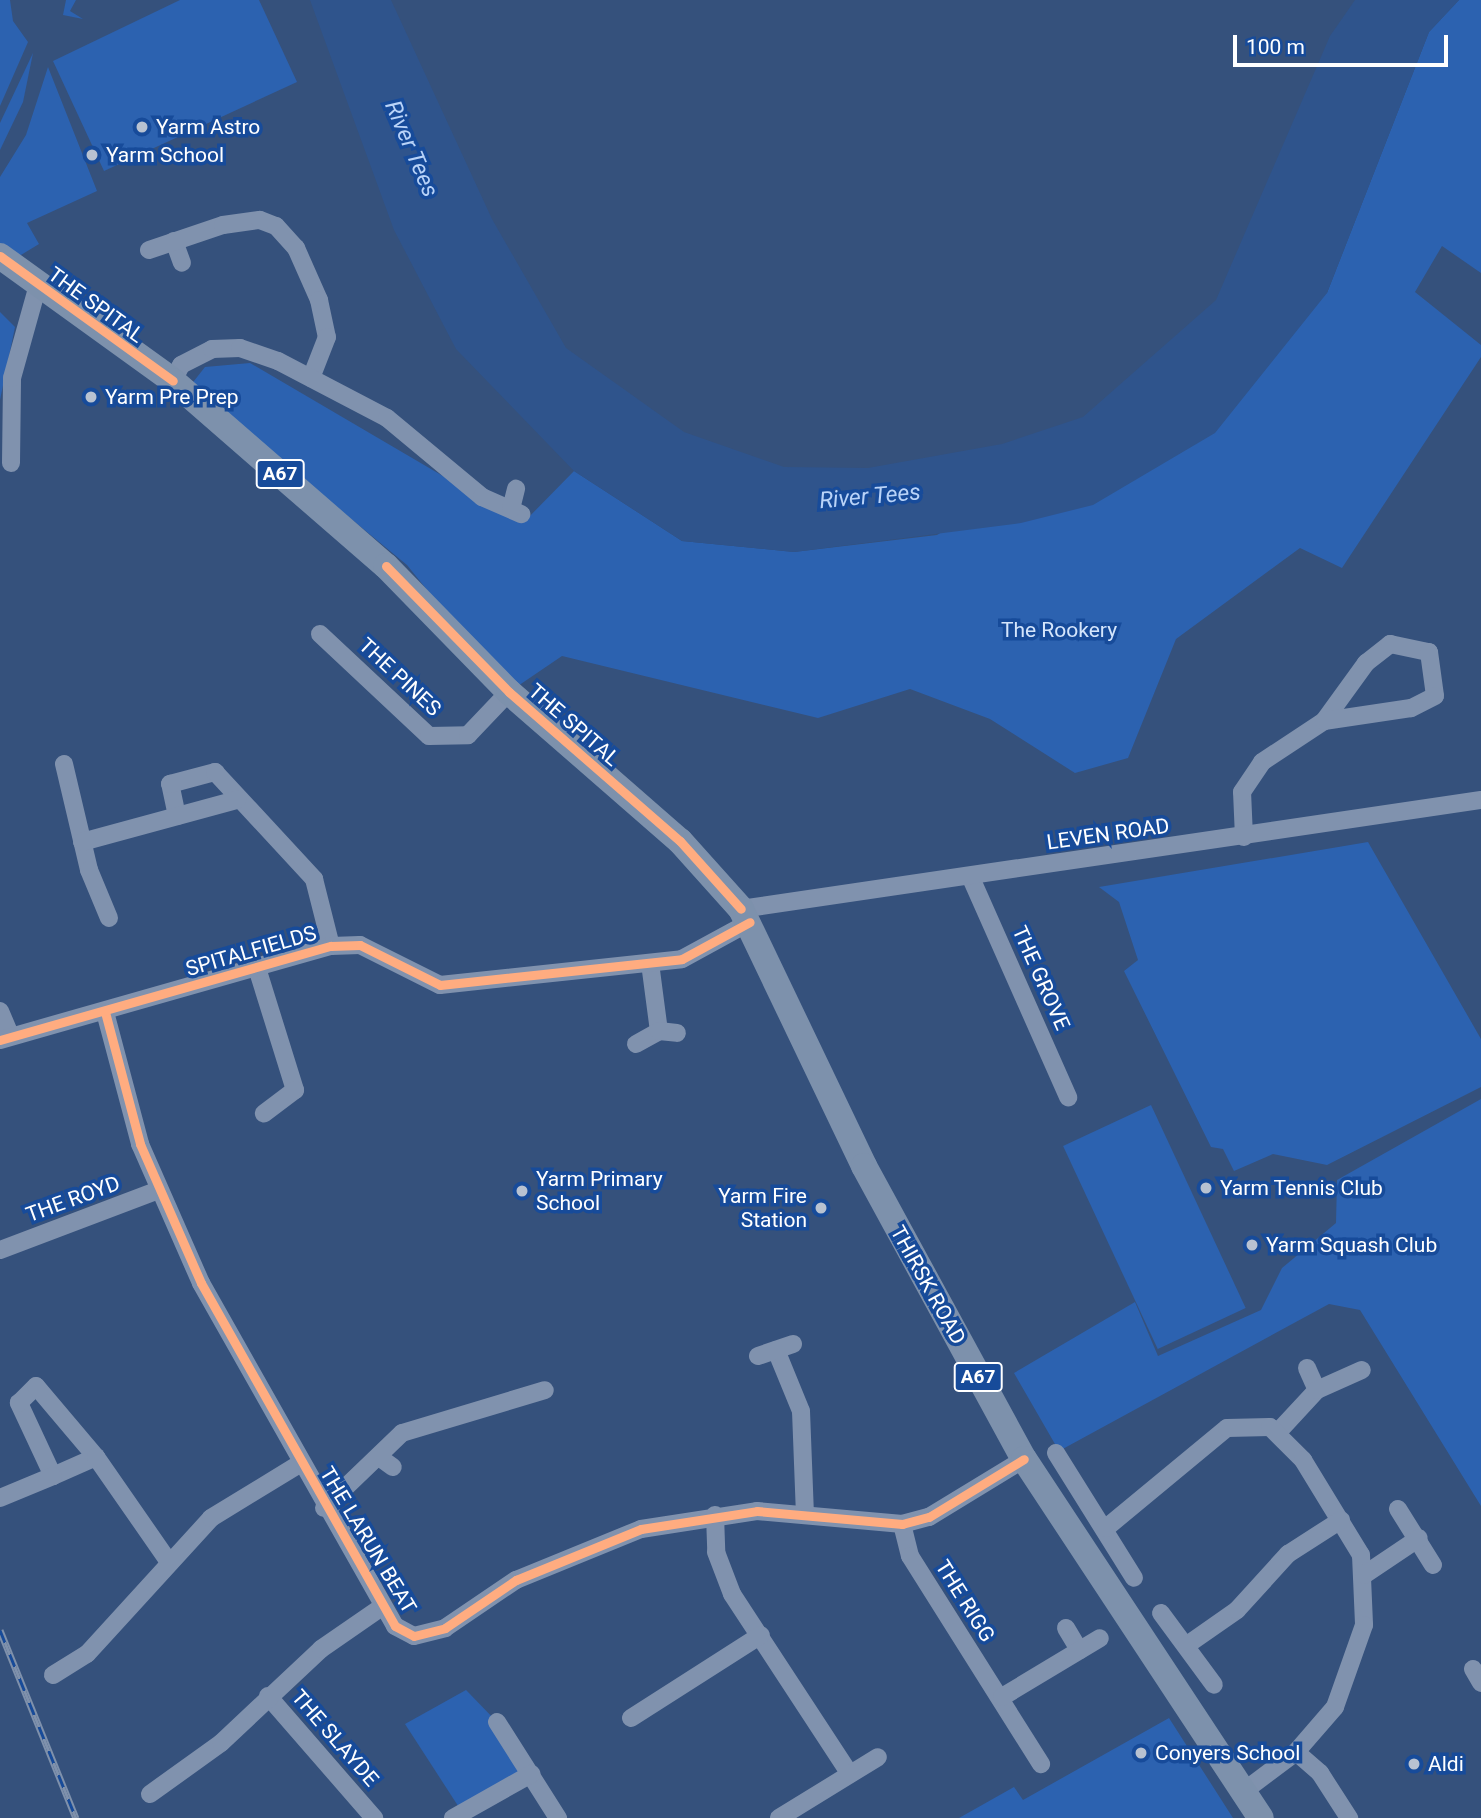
<!DOCTYPE html>
<style>
body{margin:0}
#map{position:relative;width:1481px;height:1818px;overflow:hidden;background:#35517c;font-family:Roboto,sans-serif}
div>[style]{position:absolute}
.green>*{inset:0;background:#2c62b0;transform-origin:0 0}
.water>*{inset:0;background:#2f548c}
.street>*{height:18px;margin:-9px;padding:0 9px;transform-origin:9px;border-radius:9px;background:#8092ae}
.primary>*{height:26px;margin:-13px;padding:0 13px;transform-origin:13px;border-radius:13px;background:#7d91ac}
.rail>*{height:7px;margin-top:-3.5px;transform-origin:0;background:repeating-linear-gradient(90deg,#174b9a 0 13px,#7f91ac 0 26px);box-sizing:border-box;border-block:2px solid #7f91ac}
.cycleway>*{height:9px;margin:-4.5px;padding:0 4.5px;transform-origin:4.5px;border-radius:4.5px;background:#ffac80}
.dots>*{width:19px;height:19px;translate:-50% -50%;box-sizing:border-box;border:4px solid #174b9a;border-radius:50%}
span{translate:-50% -50%;white-space:nowrap;text-align:center;line-height:1.15;-webkit-text-stroke:7px #174b9a;paint-order:stroke}
.shield-label span{padding:2px 5px;background:#174b9a;border:2px solid;border-radius:5px;-webkit-text-stroke-width:0}
.shield-label{font-size:19px;color:#fff;font-weight:700}
.poi-label{font-size:21px;color:#fff}
.left{translate:0 -50%;text-align:left}
.right{translate:-100% -50%;text-align:right}
.street-label{font-size:21px;color:#fff}
.park-label{font-size:21px;color:#d4e5fc}
.water-label{font-size:23px;color:#b9d3f8;font-style:italic}
.scale{position:absolute;left:1233px;top:35px;width:215px;height:32px;box-sizing:border-box;border:4px solid #fff;border-top:0;padding-left:9px;font-size:21px;line-height:24px;white-space:nowrap;color:#fff;-webkit-text-stroke:5px #174b9a;paint-order:stroke}
</style>
<div id="map">
<div class="green">
<i style="clip-path:polygon(0 0,10px 0,13px 21px,28px 42px,0 106px)"></i>
<i style="clip-path:polygon(66px 0,76px 0,70px 11px,83px 19px,63px 15px)"></i>
<i style="clip-path:polygon(180px 0,259px 0,297px 82px,104px 171px,53px 61px)"></i>
<i style="clip-path:polygon(1459px 0,1481px 0,1481px 273px,1442px 246px,1415px 292px,1481px 345px,1481px 357px,1342px 568px,1300px 548px,1176px 639px,1128px 758px,1075px 773px,990px 719px,910px 689px,818px 718px,562px 656px,509px 692px,407px 565px,190px 386px,205px 367px,250px 363px,523px 523px,574px 471px,682px 541px,794px 552px,937px 535px,1327px 293px,1429px 32px)"></i>
<i style="clip-path:polygon(33px 53px,23px 102px,0 150px,0 123px)"></i>
<i style="clip-path:polygon(48px 67px,97px 191px,27px 223px,39px 244px,16px 258px,0 244px,0 177px,26px 135px)"></i>
<i style="clip-path:polygon(0 312px,15px 327px,0 400px)"></i>
<i style="clip-path:polygon(1368px 842px,1481px 1039px,1481px 1087px,1327px 1165px,1273px 1154px,1234px 1171px,1223px 1149px,1211px 1147px,1124px 971px,1138px 960px,1119px 902px,1099px 887px)"></i>
<i style="clip-path:polygon(1481px 1099px,1481px 1506px,1360px 1310px,1329px 1304px,1059px 1451px,1014px 1373px,1135px 1302px,1158px 1356px,1261px 1310px,1282px 1268px,1336px 1223px,1337px 1180px)"></i>
<i style="left:1151px;top:1105px;width:224px;height:97px;rotate:65deg"></i>
<i style="clip-path:polygon(466px 1690px,497px 1722px,531px 1774px,462px 1812px,405px 1724px)"></i>
<i style="clip-path:polygon(1169px 1718px,1233px 1818px,959px 1818px,1014px 1787px,1023px 1800px)"></i>
</div>
<div class="water">
<i style="clip-path:polygon(310px 0,391px 0,492px 219px,566px 348px,684px 432px,784px 467px,868px 468px,1002px 444px,1083px 417px,1216px 300px,1330px 36px,1355px 0,1459px 0,1429px 32px,1327px 293px,1215px 433px,1093px 505px,1021px 523px,794px 552px,682px 541px,574px 471px,456px 349px,394px 230px)"></i>
</div>
<div class="street">
<i style="left:174px;top:241px;width:23px;rotate:70deg"></i>
<i style="left:149px;top:250px;width:78px;rotate:-18.7deg"></i>
<i style="left:223px;top:225px;width:37px;rotate:-8deg"></i>
<i style="left:260px;top:220px;width:17px;rotate:21deg"></i>
<i style="left:276px;top:226px;width:30px;rotate:48deg"></i>
<i style="left:296px;top:248px;width:57px;rotate:66.1deg"></i>
<i style="left:319px;top:300px;width:38px;rotate:78deg"></i>
<i style="left:327px;top:337px;width:44px;rotate:111.3deg"></i>
<i style="left:173px;top:381px;width:18px;rotate:-63deg"></i>
<i style="left:181px;top:365px;width:35px;rotate:-27deg"></i>
<i style="left:212px;top:349px;width:28px;rotate:-2deg"></i>
<i style="left:240px;top:348px;width:40px;rotate:18.9deg"></i>
<i style="left:278px;top:361px;width:123px;rotate:27.6deg"></i>
<i style="left:387px;top:418px;width:124px;rotate:39.7deg"></i>
<i style="left:482px;top:497px;width:43px;rotate:23.6deg"></i>
<i style="left:11px;top:463px;width:85px;rotate:-89.3deg"></i>
<i style="left:12px;top:378px;width:97px;rotate:-74.4deg"></i>
<i style="left:511px;top:509px;width:21px;rotate:-76deg"></i>
<i style="left:320px;top:634px;width:149px;rotate:43.1deg"></i>
<i style="left:429px;top:736px;width:39px;rotate:-1deg"></i>
<i style="left:468px;top:735px;width:59px;rotate:-46.4deg"></i>
<i style="left:64px;top:764px;width:109px;rotate:76.7deg"></i>
<i style="left:89px;top:870px;width:52px;rotate:67.4deg"></i>
<i style="left:177px;top:816px;width:33px;rotate:-102deg"></i>
<i style="left:170px;top:784px;width:47px;rotate:-14.9deg"></i>
<i style="left:215px;top:772px;width:146px;rotate:47.2deg"></i>
<i style="left:314px;top:879px;width:69px;rotate:75.8deg"></i>
<i style="left:1244px;top:837px;width:45px;rotate:-92.5deg"></i>
<i style="left:1242px;top:792px;width:36px;rotate:-56deg"></i>
<i style="left:1262px;top:762px;width:74px;rotate:-33.5deg"></i>
<i style="left:1324px;top:721px;width:72px;rotate:-54.1deg"></i>
<i style="left:1366px;top:663px;width:31px;rotate:-38deg"></i>
<i style="left:1390px;top:644px;width:40px;rotate:12deg"></i>
<i style="left:1429px;top:652px;width:44px;rotate:82.2deg"></i>
<i style="left:1435px;top:696px;width:27px;rotate:153deg"></i>
<i style="left:1411px;top:708px;width:88px;rotate:171.5deg"></i>
<i style="left:82px;top:842px;width:161px;rotate:-15.2deg"></i>
<i style="left:971px;top:878px;width:240px;rotate:66.1deg"></i>
<i style="left:741px;top:909px;width:748px;rotate:-8.38deg"></i>
<i style="left:650px;top:963px;width:69px;rotate:82.5deg"></i>
<i style="left:257px;top:968px;width:128px;rotate:72.7deg"></i>
<i style="left:295px;top:1090px;width:39px;rotate:143deg"></i>
<i style="left:0;top:1011px;width:26px;rotate:67deg"></i>
<i style="left:105px;top:1012px;width:137px;rotate:75.1deg"></i>
<i style="left:140px;top:1144px;width:152px;rotate:66.3deg"></i>
<i style="left:201px;top:1283px;width:394px;rotate:60.5deg"></i>
<i style="left:395px;top:1626px;width:21px;rotate:28deg"></i>
<i style="left:414px;top:1636px;width:32px;rotate:-14deg"></i>
<i style="left:445px;top:1628px;width:86px;rotate:-34.1deg"></i>
<i style="left:516px;top:1580px;width:135px;rotate:-22.2deg"></i>
<i style="left:641px;top:1529px;width:117px;rotate:-8.8deg"></i>
<i style="left:757px;top:1511px;width:146px;rotate:5.1deg"></i>
<i style="left:902px;top:1524px;width:28px;rotate:-15deg"></i>
<i style="left:929px;top:1517px;width:111px;rotate:-31.4deg"></i>
<i style="left:0;top:1040px;width:344px;rotate:-15.9deg"></i>
<i style="left:331px;top:946px;width:29px;rotate:-2deg"></i>
<i style="left:360px;top:945px;width:89px;rotate:26.6deg"></i>
<i style="left:440px;top:985px;width:243px;rotate:-6.1deg"></i>
<i style="left:682px;top:959px;width:77px;rotate:-28.6deg"></i>
<i style="left:636px;top:1044px;width:26px;rotate:-29deg"></i>
<i style="left:659px;top:1031px;width:18px;rotate:6deg"></i>
<i style="left:0;top:1250px;width:170px;rotate:-20.7deg"></i>
<i style="left:776px;top:1350px;width:66px;rotate:67.7deg"></i>
<i style="left:801px;top:1411px;width:102px;rotate:87.8deg"></i>
<i style="left:758px;top:1356px;width:37px;rotate:-19deg"></i>
<i style="left:1307px;top:1368px;width:24px;rotate:66deg"></i>
<i style="left:1278px;top:1432px;width:57px;rotate:-47.1deg"></i>
<i style="left:1317px;top:1390px;width:49px;rotate:-24deg"></i>
<i style="left:1056px;top:1453px;width:147px;rotate:58deg"></i>
<i style="left:96px;top:1457px;width:47px;rotate:156.2deg"></i>
<i style="left:53px;top:1476px;width:81px;rotate:-115deg"></i>
<i style="left:19px;top:1403px;width:24px;rotate:-45deg"></i>
<i style="left:36px;top:1386px;width:93px;rotate:49.8deg"></i>
<i style="left:96px;top:1457px;width:124px;rotate:55.2deg"></i>
<i style="left:379px;top:1457px;width:17px;rotate:36deg"></i>
<i style="left:0;top:1498px;width:57px;rotate:-22.5deg"></i>
<i style="left:324px;top:1508px;width:108px;rotate:-43.9deg"></i>
<i style="left:402px;top:1433px;width:149px;rotate:-16.7deg"></i>
<i style="left:1398px;top:1509px;width:66px;rotate:58deg"></i>
<i style="left:715px;top:1515px;width:37px;rotate:88deg"></i>
<i style="left:716px;top:1552px;width:45px;rotate:69.1deg"></i>
<i style="left:732px;top:1594px;width:215px;rotate:56.8deg"></i>
<i style="left:902px;top:1524px;width:33px;rotate:76deg"></i>
<i style="left:910px;top:1556px;width:246px;rotate:57.8deg"></i>
<i style="left:1106px;top:1528px;width:157px;rotate:-39.6deg"></i>
<i style="left:1227px;top:1428px;width:43px;rotate:-1.3deg"></i>
<i style="left:1270px;top:1427px;width:47px;rotate:45deg"></i>
<i style="left:1303px;top:1460px;width:111px;rotate:58.6deg"></i>
<i style="left:1361px;top:1555px;width:70px;rotate:87.5deg"></i>
<i style="left:1364px;top:1625px;width:87px;rotate:109.5deg"></i>
<i style="left:1335px;top:1707px;width:60px;rotate:130.9deg"></i>
<i style="left:1296px;top:1752px;width:65px;rotate:143.1deg"></i>
<i style="left:1364px;top:1575px;width:66px;rotate:-33.9deg"></i>
<i style="left:1161px;top:1613px;width:89px;rotate:53.6deg"></i>
<i style="left:1066px;top:1628px;width:26px;rotate:59deg"></i>
<i style="left:1187px;top:1645px;width:61px;rotate:-35deg"></i>
<i style="left:1237px;top:1610px;width:76px;rotate:-47.7deg"></i>
<i style="left:1288px;top:1554px;width:63px;rotate:-32.7deg"></i>
<i style="left:1473px;top:1669px;width:16px;rotate:60deg"></i>
<i style="left:53px;top:1675px;width:40px;rotate:-32deg"></i>
<i style="left:87px;top:1654px;width:184px;rotate:-47.6deg"></i>
<i style="left:211px;top:1518px;width:105px;rotate:-31.4deg"></i>
<i style="left:268px;top:1696px;width:162px;rotate:49deg"></i>
<i style="left:1002px;top:1697px;width:114px;rotate:-31deg"></i>
<i style="left:631px;top:1718px;width:154px;rotate:-32.6deg"></i>
<i style="left:497px;top:1722px;width:114px;rotate:57.6deg"></i>
<i style="left:1296px;top:1752px;width:32px;rotate:41deg"></i>
<i style="left:1320px;top:1773px;width:54px;rotate:57.2deg"></i>
<i style="left:150px;top:1794px;width:87px;rotate:-35.7deg"></i>
<i style="left:221px;top:1743px;width:137px;rotate:-43.2deg"></i>
<i style="left:321px;top:1649px;width:75px;rotate:-34.7deg"></i>
<i style="left:453px;top:1818px;width:90px;rotate:-29.4deg"></i>
<i style="left:779px;top:1818px;width:116px;rotate:-31.6deg"></i>
</div>
<div class="primary">
<i style="left:0;top:256px;width:213px;rotate:35.8deg"></i>
<i style="left:173px;top:381px;width:282px;rotate:41deg"></i>
<i style="left:386px;top:566px;width:176px;rotate:45.7deg"></i>
<i style="left:509px;top:692px;width:227px;rotate:41.1deg"></i>
<i style="left:680px;top:841px;width:91px;rotate:48.1deg"></i>
<i style="left:741px;top:909px;width:285px;rotate:64.4deg"></i>
<i style="left:864px;top:1166px;width:334px;rotate:61.4deg"></i>
<i style="left:1024px;top:1459px;width:430px;rotate:56.6deg"></i>
</div>
<div class="rail">
<i style="left:0;top:1630px;width:203px;rotate:68deg"></i>
</div>
<div class="cycleway">
<i style="left:0;top:256px;width:213px;rotate:35.8deg"></i>
<i style="left:386px;top:566px;width:176px;rotate:45.7deg"></i>
<i style="left:509px;top:692px;width:227px;rotate:41.1deg"></i>
<i style="left:680px;top:841px;width:91px;rotate:48.1deg"></i>
<i style="left:105px;top:1012px;width:137px;rotate:75.1deg"></i>
<i style="left:140px;top:1144px;width:152px;rotate:66.3deg"></i>
<i style="left:201px;top:1283px;width:394px;rotate:60.5deg"></i>
<i style="left:395px;top:1626px;width:21px;rotate:28deg"></i>
<i style="left:414px;top:1636px;width:32px;rotate:-14deg"></i>
<i style="left:445px;top:1628px;width:86px;rotate:-34.1deg"></i>
<i style="left:516px;top:1580px;width:135px;rotate:-22.2deg"></i>
<i style="left:641px;top:1529px;width:117px;rotate:-8.8deg"></i>
<i style="left:757px;top:1511px;width:146px;rotate:5.1deg"></i>
<i style="left:902px;top:1524px;width:28px;rotate:-15deg"></i>
<i style="left:929px;top:1517px;width:111px;rotate:-31.4deg"></i>
<i style="left:0;top:1040px;width:344px;rotate:-15.9deg"></i>
<i style="left:331px;top:946px;width:29px;rotate:-2deg"></i>
<i style="left:360px;top:945px;width:89px;rotate:26.6deg"></i>
<i style="left:440px;top:985px;width:243px;rotate:-6.1deg"></i>
<i style="left:682px;top:959px;width:77px;rotate:-28.6deg"></i>
</div>
<div class="dots">
<i style="left:142px;top:127px;background:#b8c2d1"></i>
<i style="left:92px;top:155px;background:#b8c2d1"></i>
<i style="left:91px;top:397px;background:#b8c2d1"></i>
<i style="left:1206px;top:1188px;background:#b8c2d1"></i>
<i style="left:522px;top:1191px;background:#b8c2d1"></i>
<i style="left:821px;top:1208px;background:#b8c2d1"></i>
<i style="left:1252px;top:1245px;background:#b8c2d1"></i>
<i style="left:1141px;top:1753px;background:#b8c2d1"></i>
<i style="left:1414px;top:1764px;background:#b8c2d1"></i>
</div>
<div class="shield-label">
<span style="left:280px;top:474px">A67</span>
<span style="left:978px;top:1377px">A67</span>
</div>
<div class="poi-label">
<span class="left" style="left:156px;top:127px">Yarm Astro</span>
<span class="left" style="left:106px;top:155px">Yarm School</span>
<span class="left" style="left:105px;top:397px">Yarm Pre Prep</span>
<span class="left" style="left:536px;top:1191px">Yarm Primary<br>School</span>
<span class="left" style="left:1220px;top:1188px">Yarm Tennis Club</span>
<span class="right" style="left:807px;top:1208px">Yarm Fire<br>Station</span>
<span class="left" style="left:1266px;top:1245px">Yarm Squash Club</span>
<span class="left" style="left:1155px;top:1753px">Conyers School</span>
<span class="left" style="left:1428px;top:1764px">Aldi</span>
</div>
<div class="street-label">
<span style="left:96px;top:305px;rotate:36deg">THE SPITAL</span>
<span style="left:400px;top:677px;rotate:43deg">THE PINES</span>
<span style="left:574px;top:725px;rotate:41deg">THE SPITAL</span>
<span style="left:1108px;top:834px;rotate:-8deg">LEVEN ROAD</span>
<span style="left:251px;top:951px;rotate:-16deg">SPITALFIELDS</span>
<span style="left:1041px;top:978px;rotate:66deg">THE GROVE</span>
<span style="left:73px;top:1199px;rotate:-20deg">THE ROYD</span>
<span style="left:928px;top:1285px;rotate:61deg">THIRSK ROAD</span>
<span style="left:368px;top:1540px;rotate:59deg">THE LARUN BEAT</span>
<span style="left:965px;top:1601px;rotate:58deg">THE RIGG</span>
<span style="left:335px;top:1738px;rotate:49deg">THE SLAYDE</span>
</div>
<div class="park-label">
<span style="left:1059px;top:630px">The Rookery</span>
</div>
<div class="water-label">
<span style="left:411px;top:149px;rotate:67deg">River Tees</span>
<span style="left:870px;top:497px;rotate:-5deg">River Tees</span>
</div>
<div class="scale">100 m</div>
</div>
